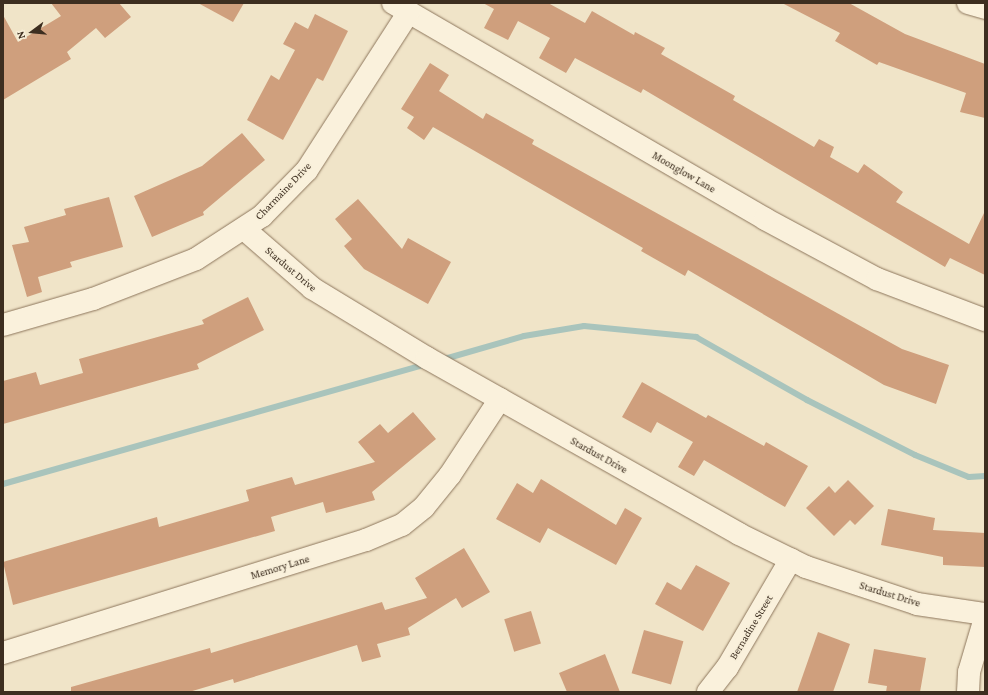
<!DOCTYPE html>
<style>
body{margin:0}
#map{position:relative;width:988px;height:695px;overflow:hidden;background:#f0e4c8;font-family:"Crimson Pro",serif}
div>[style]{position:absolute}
.stream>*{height:6px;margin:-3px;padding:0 3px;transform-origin:3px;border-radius:3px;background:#a9c4bc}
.building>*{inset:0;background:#cf9f7d;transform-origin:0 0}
.roads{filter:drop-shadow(0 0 1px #8d765c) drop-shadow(0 0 1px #8d765c)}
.minor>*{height:22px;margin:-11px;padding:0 11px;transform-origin:11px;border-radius:11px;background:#faf1dc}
span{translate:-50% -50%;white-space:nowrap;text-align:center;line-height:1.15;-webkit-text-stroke:3px #f7eed8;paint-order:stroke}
.street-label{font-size:11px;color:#3d2e20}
.frame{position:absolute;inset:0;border:4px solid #3d2e20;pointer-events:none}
.north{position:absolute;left:12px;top:12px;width:40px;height:40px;-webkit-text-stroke:3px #f7eed8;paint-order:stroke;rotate:254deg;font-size:11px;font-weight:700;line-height:16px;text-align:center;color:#3d2e20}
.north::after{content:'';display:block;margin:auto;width:14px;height:18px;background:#3d2e20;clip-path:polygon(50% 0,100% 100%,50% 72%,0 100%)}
</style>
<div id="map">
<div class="stream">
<i style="left:441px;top:360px;width:86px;rotate:-16.1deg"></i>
<i style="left:524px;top:336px;width:61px;rotate:-9.5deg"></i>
<i style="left:584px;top:326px;width:113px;rotate:5.6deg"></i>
<i style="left:696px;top:337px;width:128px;rotate:29.6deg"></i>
<i style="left:807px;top:400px;width:121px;rotate:27deg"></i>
<i style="left:915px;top:455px;width:58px;rotate:22.2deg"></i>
<i style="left:969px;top:477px;width:16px;rotate:-4deg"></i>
<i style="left:3px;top:484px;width:441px;rotate:-15.8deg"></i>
</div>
<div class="building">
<i style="clip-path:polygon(51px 3px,119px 3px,131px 17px,105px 38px,96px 28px,67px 52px,71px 59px,3px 100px,3px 15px,18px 42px,61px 16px)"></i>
<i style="clip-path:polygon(198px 3px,244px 3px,233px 22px)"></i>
<i style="clip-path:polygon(483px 3px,548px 3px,585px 23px,592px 11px,634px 35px,635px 32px,665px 48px,661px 54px,735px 96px,733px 100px,814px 147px,819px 139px,834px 147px,830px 157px,858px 173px,864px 164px,903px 192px,896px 202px,969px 244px,985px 211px,985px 275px,950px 258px,945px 267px,643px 89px,641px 93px,575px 58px,566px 73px,539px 58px,550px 38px,518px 21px,508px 40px,484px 28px,494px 9px)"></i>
<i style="clip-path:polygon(782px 3px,849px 3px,905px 34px,985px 64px,985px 118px,960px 112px,966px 93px,879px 62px,877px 65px,835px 41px,840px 33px)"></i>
<i style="clip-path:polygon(315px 14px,348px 31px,323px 81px,317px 78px,283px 140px,247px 120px,271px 75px,279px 80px,295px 50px,283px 44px,295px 22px,308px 29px)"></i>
<i style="clip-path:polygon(430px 63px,449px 75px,439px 91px,483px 119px,486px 113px,534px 140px,532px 144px,902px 349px,949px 365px,936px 404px,884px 385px,688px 270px,685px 276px,641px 251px,643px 248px,433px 127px,424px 140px,407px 128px,414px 117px,401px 109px)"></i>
<i style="clip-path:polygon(242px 133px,265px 160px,203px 212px,204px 215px,152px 237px,134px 196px,202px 166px)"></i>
<i style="clip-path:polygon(109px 197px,123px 247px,70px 262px,72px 267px,38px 277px,42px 292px,27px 297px,12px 245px,29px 242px,24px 227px,66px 215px,64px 209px)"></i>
<i style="clip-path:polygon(358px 199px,402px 249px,408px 238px,451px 262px,428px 304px,364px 269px,344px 246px,352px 239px,335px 219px)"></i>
<i style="clip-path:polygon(248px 297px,264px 330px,197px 364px,199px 369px,3px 424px,3px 381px,36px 372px,40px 385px,83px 373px,79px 359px,204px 324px,202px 320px)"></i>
<i style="clip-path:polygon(642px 382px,706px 418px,708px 415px,764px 446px,766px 442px,808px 466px,785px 507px,704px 460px,694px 476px,678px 467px,693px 442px,657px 422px,651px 433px,622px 417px)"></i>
<i style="clip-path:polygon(413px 412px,436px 439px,372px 492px,375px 500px,326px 513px,323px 502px,271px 517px,275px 531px,13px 605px,3px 562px,157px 517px,159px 527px,249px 501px,246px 490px,292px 477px,295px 485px,375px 462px,358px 442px,380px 424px,388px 433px)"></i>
<i style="clip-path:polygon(541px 479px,616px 525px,625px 508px,642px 518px,616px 565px,548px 528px,540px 543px,496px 519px,517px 483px,533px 493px)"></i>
<i style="clip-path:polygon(848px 480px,874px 506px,855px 525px,850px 520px,834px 536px,806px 508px,829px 486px,835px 493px)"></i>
<i style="clip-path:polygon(888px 509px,935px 518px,933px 530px,985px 533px,985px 567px,943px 565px,943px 557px,881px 545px)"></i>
<i style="clip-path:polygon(464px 548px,490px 592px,462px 608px,456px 598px,408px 628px,410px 635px,377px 644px,381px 657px,362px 662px,357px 645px,234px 683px,233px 679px,189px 692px,71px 692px,71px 687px,210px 648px,211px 653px,382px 602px,385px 610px,427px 598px,415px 578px)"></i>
<i style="clip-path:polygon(696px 565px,730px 583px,703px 631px,655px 604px,667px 582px,681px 590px)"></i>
<i style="left:531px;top:611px;width:34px;height:28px;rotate:73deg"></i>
<i style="left:644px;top:630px;width:41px;height:45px;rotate:16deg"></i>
<i style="clip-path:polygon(818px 632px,850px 644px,833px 692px,797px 692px)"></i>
<i style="clip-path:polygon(874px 649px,926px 658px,920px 692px,886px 692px,887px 686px,868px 683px)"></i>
<i style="clip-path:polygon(605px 654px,620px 692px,567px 692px,559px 673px)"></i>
</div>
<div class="roads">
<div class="minor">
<i style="left:393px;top:3px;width:430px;rotate:30.1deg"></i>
<i style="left:765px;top:219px;width:127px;rotate:28.2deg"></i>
<i style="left:877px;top:279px;width:116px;rotate:20.8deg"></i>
<i style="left:968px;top:3px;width:18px;rotate:16deg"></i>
<i style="left:244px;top:229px;width:90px;rotate:40.9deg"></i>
<i style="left:312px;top:288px;width:135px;rotate:31.3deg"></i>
<i style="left:427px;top:358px;width:358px;rotate:29.4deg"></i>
<i style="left:739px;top:534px;width:75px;rotate:26.2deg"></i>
<i style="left:806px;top:567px;width:117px;rotate:18.4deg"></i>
<i style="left:917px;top:604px;width:69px;rotate:8.4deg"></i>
<i style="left:3px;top:325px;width:94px;rotate:-16.1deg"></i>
<i style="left:93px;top:299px;width:110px;rotate:-21.2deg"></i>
<i style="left:196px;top:259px;width:79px;rotate:-33.1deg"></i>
<i style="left:262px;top:216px;width:64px;rotate:-45.6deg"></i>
<i style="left:307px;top:170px;width:188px;rotate:-57.2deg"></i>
<i style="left:3px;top:653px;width:380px;rotate:-17.3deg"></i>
<i style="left:366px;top:540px;width:39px;rotate:-23deg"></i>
<i style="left:402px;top:525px;width:28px;rotate:-39deg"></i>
<i style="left:424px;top:507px;width:41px;rotate:-50.9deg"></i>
<i style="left:450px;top:475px;width:91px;rotate:-56.7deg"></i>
<i style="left:708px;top:692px;width:31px;rotate:-52deg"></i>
<i style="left:727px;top:668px;width:126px;rotate:-59.6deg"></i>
<i style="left:968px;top:692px;width:20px;rotate:-87deg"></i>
<i style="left:969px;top:672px;width:56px;rotate:-73.5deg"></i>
</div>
</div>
<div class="street-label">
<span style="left:684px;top:172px;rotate:30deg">Moonglow Lane</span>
<span style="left:283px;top:191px;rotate:-46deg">Charmaine Drive</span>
<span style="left:291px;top:269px;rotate:40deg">Stardust Drive</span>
<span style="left:599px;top:455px;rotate:29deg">Stardust Drive</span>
<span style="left:280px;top:567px;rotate:-17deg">Memory Lane</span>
<span style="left:890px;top:594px;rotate:17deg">Stardust Drive</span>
<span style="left:751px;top:627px;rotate:-59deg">Bernadine Street</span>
</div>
<div class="frame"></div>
<div class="north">N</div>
</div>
